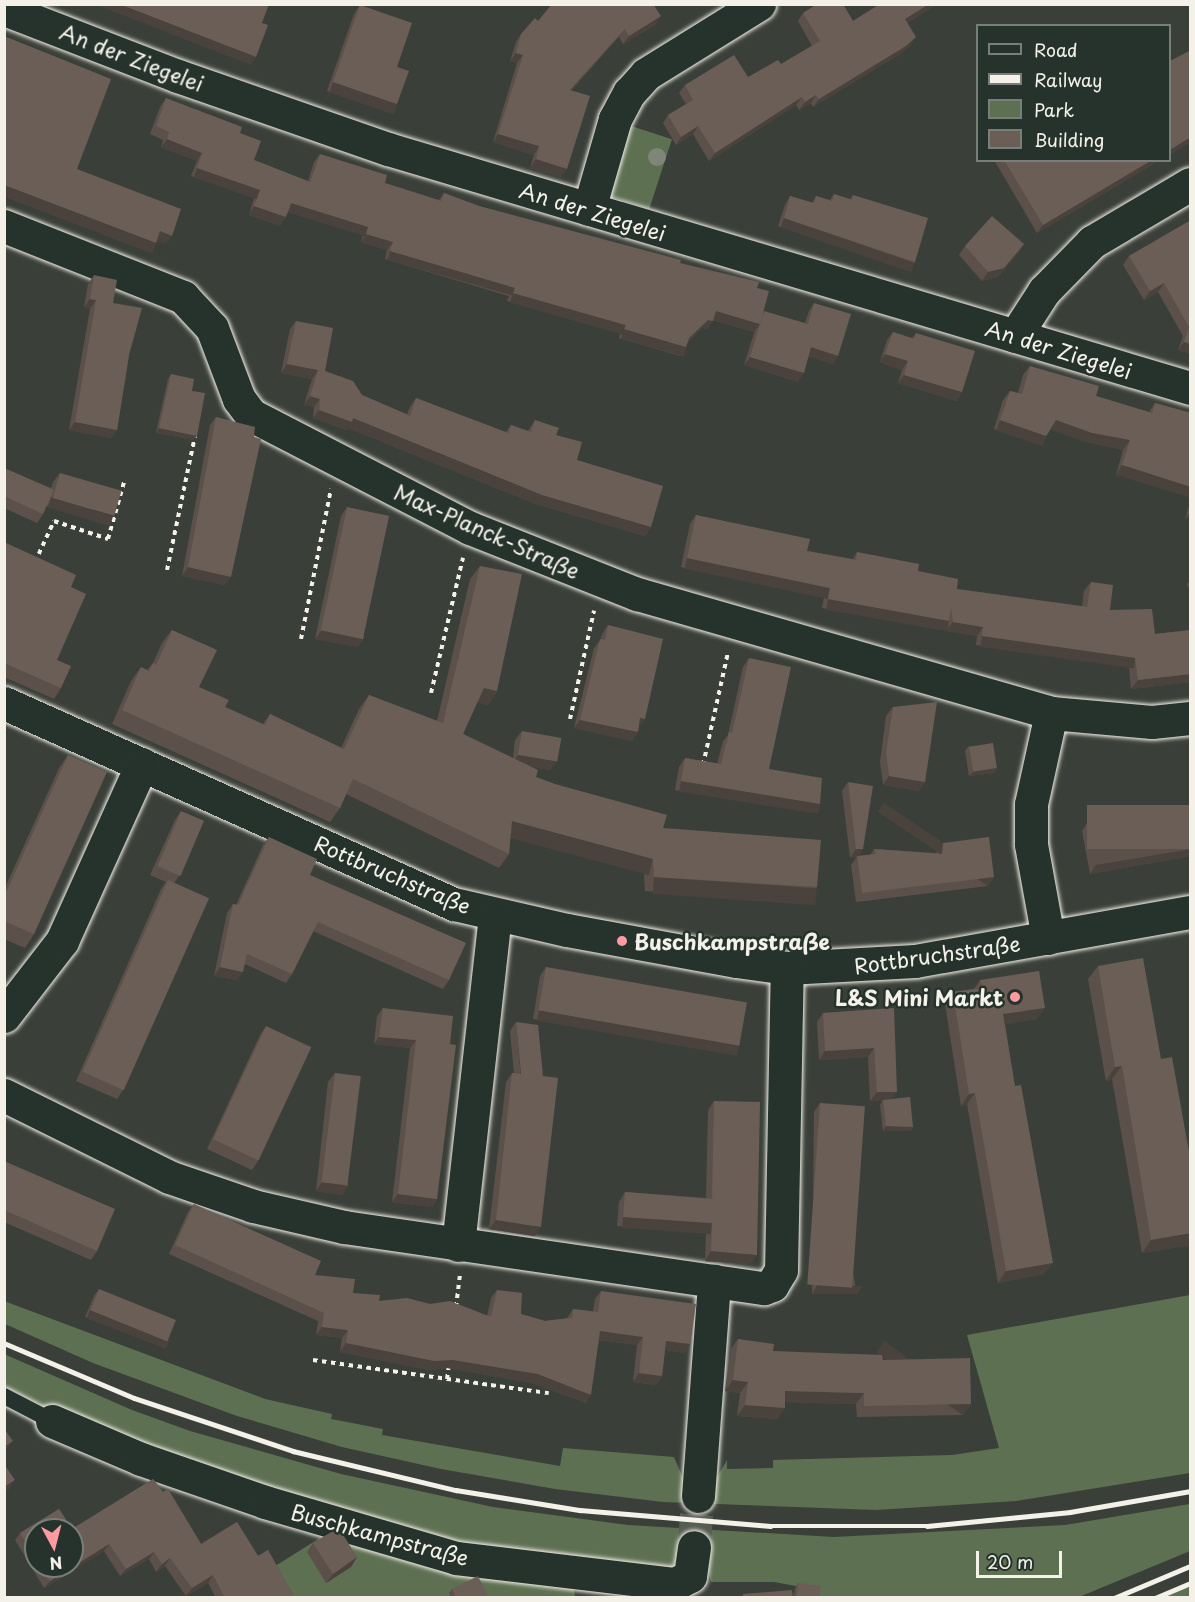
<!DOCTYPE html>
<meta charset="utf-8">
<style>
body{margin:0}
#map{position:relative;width:1195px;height:1602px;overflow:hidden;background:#3a4039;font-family:"Playpen Sans",sans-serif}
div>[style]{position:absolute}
.green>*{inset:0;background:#5e7052;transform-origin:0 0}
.minor-tunnel>*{height:33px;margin-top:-16.5px;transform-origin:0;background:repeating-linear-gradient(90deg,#565b53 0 33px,transparent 0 49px)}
.path>*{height:4px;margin-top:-2px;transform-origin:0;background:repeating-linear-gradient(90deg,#f4f1e8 0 4.5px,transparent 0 9px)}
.roads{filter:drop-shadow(0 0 2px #f4f1e8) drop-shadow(0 0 2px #f4f1e8)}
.service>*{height:16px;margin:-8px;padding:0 8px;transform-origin:8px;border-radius:8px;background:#26332d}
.minor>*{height:33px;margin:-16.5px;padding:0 16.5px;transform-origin:16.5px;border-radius:16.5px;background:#26332d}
.rail>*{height:4.5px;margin:-2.25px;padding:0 2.25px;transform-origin:2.25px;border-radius:2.25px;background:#f4f1e8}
.trees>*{width:18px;height:18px;margin:-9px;border-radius:50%;background:#7f8578}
.wall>*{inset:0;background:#5b514a}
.shaded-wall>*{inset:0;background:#4a423c;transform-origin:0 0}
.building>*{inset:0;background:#6a5e56;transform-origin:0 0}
.dots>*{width:16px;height:16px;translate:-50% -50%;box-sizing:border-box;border:3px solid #26332d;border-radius:50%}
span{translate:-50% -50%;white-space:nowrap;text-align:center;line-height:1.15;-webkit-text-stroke:5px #26332d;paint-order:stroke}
.street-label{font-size:21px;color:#f4f1e8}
.poi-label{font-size:21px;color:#f4f1e8;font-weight:700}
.left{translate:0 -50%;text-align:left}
.right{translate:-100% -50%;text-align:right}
.frame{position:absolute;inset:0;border:6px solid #f4f1e8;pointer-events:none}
.legend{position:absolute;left:976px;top:24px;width:195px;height:138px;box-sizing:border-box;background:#26332d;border:2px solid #787f78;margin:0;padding:8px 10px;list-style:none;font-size:18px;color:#f4f1e8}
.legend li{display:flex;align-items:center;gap:12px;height:30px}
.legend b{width:30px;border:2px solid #787f78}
.north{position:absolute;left:24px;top:1518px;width:60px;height:60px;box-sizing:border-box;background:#26332d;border:2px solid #787f78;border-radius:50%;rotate:173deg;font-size:16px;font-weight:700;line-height:24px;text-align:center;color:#f4f1e8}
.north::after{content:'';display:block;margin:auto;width:21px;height:27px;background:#ff9aa2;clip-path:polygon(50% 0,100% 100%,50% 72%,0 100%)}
.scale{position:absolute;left:976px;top:1551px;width:86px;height:27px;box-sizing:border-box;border:3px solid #f4f1e8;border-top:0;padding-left:8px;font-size:18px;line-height:21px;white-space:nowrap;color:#f4f1e8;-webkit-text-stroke:4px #26332d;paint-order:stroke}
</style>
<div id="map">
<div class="green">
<i style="left:631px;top:126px;width:43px;height:73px;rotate:18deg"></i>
<i style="clip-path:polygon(1190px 1295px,1190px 1473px,1016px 1501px,876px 1510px,663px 1502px,555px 1489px,441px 1469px,342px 1447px,237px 1416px,93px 1363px,5px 1324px,4px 1301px,265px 1399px,332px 1414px,331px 1419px,383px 1429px,382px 1435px,560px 1466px,563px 1448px,674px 1457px,690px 1495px,706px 1496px,727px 1460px,727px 1469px,773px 1468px,773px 1460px,952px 1455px,999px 1448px,967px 1335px)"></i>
<i style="clip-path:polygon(4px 1354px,132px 1410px,190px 1431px,341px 1474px,493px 1507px,628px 1525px,834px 1537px,1065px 1525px,1190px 1504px,1190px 1551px,1079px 1597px,818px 1598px,818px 1590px,774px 1582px,711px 1582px,702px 1547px,687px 1547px,665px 1575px,455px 1549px,114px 1441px,5px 1387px)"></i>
<i style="clip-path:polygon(336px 1528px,573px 1582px,575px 1597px,224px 1598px)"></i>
<i style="clip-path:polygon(1190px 1586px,1190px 1597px,1163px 1597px)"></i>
</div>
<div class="minor-tunnel">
<i style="left:694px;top:1547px;width:51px;rotate:-85.5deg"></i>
</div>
<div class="path">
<i style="left:35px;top:562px;width:45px;rotate:-65.1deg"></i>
<i style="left:54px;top:521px;width:57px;rotate:18.4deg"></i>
<i style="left:108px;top:539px;width:59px;rotate:-74.3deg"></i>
<i style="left:167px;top:570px;width:137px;rotate:-78.2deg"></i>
<i style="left:301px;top:639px;width:153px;rotate:-78.7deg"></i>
<i style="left:431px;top:693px;width:139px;rotate:-76.7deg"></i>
<i style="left:570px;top:719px;width:111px;rotate:-77.5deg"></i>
<i style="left:703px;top:765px;width:116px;rotate:-77.5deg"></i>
<i style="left:456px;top:1307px;width:32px;rotate:-83deg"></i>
<i style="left:313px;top:1360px;width:238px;rotate:8deg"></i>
<i style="left:447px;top:1379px;width:14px;rotate:-82deg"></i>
</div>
<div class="roads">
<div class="service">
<i style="left:4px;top:1396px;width:54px;rotate:27.5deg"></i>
</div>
<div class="minor">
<i style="left:4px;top:9px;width:186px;rotate:21.1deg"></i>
<i style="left:178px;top:76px;width:222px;rotate:19.2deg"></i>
<i style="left:388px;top:149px;width:837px;rotate:16.59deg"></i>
<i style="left:589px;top:209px;width:94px;rotate:-73.9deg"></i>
<i style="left:615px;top:119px;width:30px;rotate:-62deg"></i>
<i style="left:629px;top:93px;width:25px;rotate:-48deg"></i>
<i style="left:646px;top:74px;width:133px;rotate:-31.8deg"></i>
<i style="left:4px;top:226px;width:193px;rotate:21.6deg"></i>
<i style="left:183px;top:297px;width:42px;rotate:46.9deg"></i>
<i style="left:212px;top:328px;width:76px;rotate:69.2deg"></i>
<i style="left:239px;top:399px;width:20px;rotate:53deg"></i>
<i style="left:251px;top:415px;width:246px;rotate:27.3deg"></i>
<i style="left:470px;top:528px;width:180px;rotate:21.6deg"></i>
<i style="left:637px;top:594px;width:431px;rotate:16deg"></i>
<i style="left:1051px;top:713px;width:101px;rotate:5.1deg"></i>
<i style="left:1152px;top:722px;width:38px;rotate:-6deg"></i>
<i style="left:1015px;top:336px;width:54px;rotate:-57.2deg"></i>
<i style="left:1044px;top:291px;width:69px;rotate:-45.6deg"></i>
<i style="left:1092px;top:242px;width:114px;rotate:-30.6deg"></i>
<i style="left:4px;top:703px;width:493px;rotate:24.1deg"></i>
<i style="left:454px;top:904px;width:116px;rotate:13deg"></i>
<i style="left:567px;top:930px;width:172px;rotate:10.4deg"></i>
<i style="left:736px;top:961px;width:51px;rotate:7.8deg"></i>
<i style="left:787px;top:968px;width:128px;rotate:-3.1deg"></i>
<i style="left:915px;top:961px;width:279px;rotate:-10.1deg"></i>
<i style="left:1048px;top:938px;width:96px;rotate:-100.3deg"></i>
<i style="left:1031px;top:844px;width:40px;rotate:-90deg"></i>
<i style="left:1031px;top:804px;width:93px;rotate:-77.6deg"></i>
<i style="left:4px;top:1016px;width:95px;rotate:-52.3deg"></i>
<i style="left:62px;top:941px;width:194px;rotate:-65.7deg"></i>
<i style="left:4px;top:1095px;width:184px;rotate:26.4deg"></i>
<i style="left:169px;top:1177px;width:89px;rotate:19deg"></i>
<i style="left:253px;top:1206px;width:93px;rotate:13deg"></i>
<i style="left:344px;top:1227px;width:424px;rotate:8.3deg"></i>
<i style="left:764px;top:1288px;width:9px;rotate:-21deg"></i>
<i style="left:772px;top:1285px;width:17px;rotate:-59deg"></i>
<i style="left:781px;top:1270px;width:302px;rotate:-88.9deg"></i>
<i style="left:458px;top:1245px;width:332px;rotate:-83.6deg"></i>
<i style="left:52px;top:1421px;width:97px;rotate:23.1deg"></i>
<i style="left:141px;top:1459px;width:131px;rotate:19.1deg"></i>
<i style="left:265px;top:1502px;width:199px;rotate:16.3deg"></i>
<i style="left:456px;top:1558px;width:221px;rotate:6.8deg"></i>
<i style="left:675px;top:1584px;width:17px;rotate:-28deg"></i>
<i style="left:690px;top:1576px;width:29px;rotate:-82deg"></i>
<i style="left:698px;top:1496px;width:216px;rotate:-85.7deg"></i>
</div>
</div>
<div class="rail">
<i style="left:4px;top:1343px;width:141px;rotate:22.9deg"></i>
<i style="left:134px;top:1398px;width:168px;rotate:18.4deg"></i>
<i style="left:293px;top:1451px;width:168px;rotate:13.5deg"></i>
<i style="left:456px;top:1490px;width:126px;rotate:9.2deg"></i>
<i style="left:580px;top:1510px;width:191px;rotate:4.8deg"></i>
<i style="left:770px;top:1526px;width:157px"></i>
<i style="left:927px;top:1526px;width:144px;rotate:-5.6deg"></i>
<i style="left:1070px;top:1512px;width:122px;rotate:-9.9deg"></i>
<i style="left:1114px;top:1598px;width:82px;rotate:-22.8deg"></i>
<i style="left:1155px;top:1598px;width:38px;rotate:-23deg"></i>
</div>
<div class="trees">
<i style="left:657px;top:157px"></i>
</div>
<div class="wall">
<i style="clip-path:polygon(880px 4px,937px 4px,907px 23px,911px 45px,900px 54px,813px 107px,811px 103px,799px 110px,796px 105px,709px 161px,693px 134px,676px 145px,663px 123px,668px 115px,686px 104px,679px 93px,685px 85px,748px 77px,781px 64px,812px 46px,798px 21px,803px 13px,853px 21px)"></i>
<i style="clip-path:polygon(360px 5px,397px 67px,397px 104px,391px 113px,327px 91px,354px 14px)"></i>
<i style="clip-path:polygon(661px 16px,655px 25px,623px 44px,619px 37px,571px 91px,561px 177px,530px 168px,534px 155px,493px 142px,517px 63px,510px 61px,516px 42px,521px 34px,538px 21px)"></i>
<i style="clip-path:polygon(166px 98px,240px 133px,254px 160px,308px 181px,314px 162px,320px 154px,385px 183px,439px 200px,444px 193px,479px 206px,680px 263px,757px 288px,763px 313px,805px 323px,809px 311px,814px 303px,833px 364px,809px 356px,798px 382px,744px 365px,755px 330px,754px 332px,713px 320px,707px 329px,702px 328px,688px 342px,680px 356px,619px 338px,620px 333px,507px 301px,509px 296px,385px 259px,387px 250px,361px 242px,363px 235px,288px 212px,280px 226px,249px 215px,254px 198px,191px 176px,197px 161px,161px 147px,163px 140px,150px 134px,160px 107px)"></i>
<i style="clip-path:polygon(994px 160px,1160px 160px,1037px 233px)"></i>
<i style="clip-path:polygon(834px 194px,850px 199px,853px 195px,915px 262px,909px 270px,778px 226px,785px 205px,790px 196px,812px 203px,816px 196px,830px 200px)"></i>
<i style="clip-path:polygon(1191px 220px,1191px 354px,1178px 350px,1183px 336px,1158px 292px,1144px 300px,1123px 265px,1129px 256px)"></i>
<i style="clip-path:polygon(1024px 244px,1018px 253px,998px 277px,982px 281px,959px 255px,965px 246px)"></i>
<i style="clip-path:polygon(94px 275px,113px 303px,129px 355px,117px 430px,111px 438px,69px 430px,90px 309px,84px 307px,88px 284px)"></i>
<i style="clip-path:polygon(296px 321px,325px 371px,362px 395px,407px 414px,410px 407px,416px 398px,506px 432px,511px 425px,528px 431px,535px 420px,556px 435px,577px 460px,651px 527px,645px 536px,536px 504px,348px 428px,346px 430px,313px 418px,314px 407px,304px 405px,312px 379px,281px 373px,290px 329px)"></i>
<i style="clip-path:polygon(893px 332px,912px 338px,916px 333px,962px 392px,956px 401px,898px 383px,902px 370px,880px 362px,887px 340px)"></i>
<i style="clip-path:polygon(1030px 366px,1096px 396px,1149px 412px,1155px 403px,1191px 413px,1116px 475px,1123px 450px,1086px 442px,1051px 429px,1040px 445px,994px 429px,1003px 400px,1010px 391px,1018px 393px,1023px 375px)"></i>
<i style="clip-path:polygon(171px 374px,192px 391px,194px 440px,156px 433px,168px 379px)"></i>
<i style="clip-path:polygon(216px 417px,225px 585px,182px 576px,210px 425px)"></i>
<i style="clip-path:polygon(4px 468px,51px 488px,53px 482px,60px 473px,107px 525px,46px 506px,43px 514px,37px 523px,4px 508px)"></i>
<i style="clip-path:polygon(1191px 500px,1191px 517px,1185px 519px)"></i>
<i style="clip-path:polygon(347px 507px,364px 638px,358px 647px,315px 639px,341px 516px)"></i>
<i style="clip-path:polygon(696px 515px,807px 551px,853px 559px,857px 552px,918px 571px,957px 589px,1082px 606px,1084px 591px,1091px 582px,1110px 610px,1155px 634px,1191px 630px,1191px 682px,1131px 689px,1129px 667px,976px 645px,977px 636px,946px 631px,946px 625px,942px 630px,822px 608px,824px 597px,681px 567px,690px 524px)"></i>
<i style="clip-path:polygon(6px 543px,71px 587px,57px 660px,61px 688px,54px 699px,4px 677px,4px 545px)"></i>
<i style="clip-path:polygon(480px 566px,497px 691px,488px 705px,477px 702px,463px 734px,513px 758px,515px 740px,522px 731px,557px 761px,550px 770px,532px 767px,536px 777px,663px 828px,817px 887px,808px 901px,645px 891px,644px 873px,510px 837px,509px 854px,499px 868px,346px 794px,340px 808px,330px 822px,112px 724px,131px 681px,141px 667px,147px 670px,153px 663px,162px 643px,172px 630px,199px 687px,225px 707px,263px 724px,270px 714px,341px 748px,359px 709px,369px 695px,437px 721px,470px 579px)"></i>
<i style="clip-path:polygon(1191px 580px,1191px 593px,1187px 584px)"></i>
<i style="clip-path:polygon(608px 625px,639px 727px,632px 741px,574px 728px,594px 648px,601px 639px,602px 634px)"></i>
<i style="clip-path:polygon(749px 658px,769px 769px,814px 813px,675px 790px,679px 767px,685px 758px,717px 764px,723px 741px,728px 735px,743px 667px)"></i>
<i style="clip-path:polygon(893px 707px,925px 782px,919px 791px,883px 785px,880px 762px,886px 716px)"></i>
<i style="clip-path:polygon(969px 746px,997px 768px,994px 773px,969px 776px,965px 751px)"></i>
<i style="clip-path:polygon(68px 755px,34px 934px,25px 948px,4px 939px,4px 890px,59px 768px)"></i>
<i style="clip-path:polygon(848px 782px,863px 849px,858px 856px,870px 855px,874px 849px,936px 853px,943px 843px,994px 877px,988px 886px,856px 902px,851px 865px,856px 858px,850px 858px,842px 791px)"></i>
<i style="clip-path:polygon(1191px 805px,1191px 856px,1090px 874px,1082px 831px,1088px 822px)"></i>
<i style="clip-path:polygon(181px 811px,179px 876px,174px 883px,123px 1090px,117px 1099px,76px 1081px,161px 889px,166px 882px,150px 875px,175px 820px)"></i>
<i style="clip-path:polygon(269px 837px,310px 875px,449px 980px,443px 989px,313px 931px,292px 974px,286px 983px,245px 964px,237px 980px,214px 976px,227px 913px,233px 904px,236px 905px,263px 845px)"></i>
<i style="clip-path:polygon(1098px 966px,1161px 1059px,1191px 1245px,1142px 1253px,1112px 1079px,1106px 1081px,1088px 979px)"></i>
<i style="clip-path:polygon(546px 967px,733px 1053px,533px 1019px,540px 976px)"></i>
<i style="clip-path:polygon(980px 980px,1037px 1019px,1005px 1024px,1044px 1274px,998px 1283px,967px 1104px,961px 1106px,945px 1004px,953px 992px,974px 989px)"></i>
<i style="clip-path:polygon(383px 1008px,450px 1044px,437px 1199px,432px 1207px,392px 1202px,410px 1048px,374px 1044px,377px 1016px)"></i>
<i style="clip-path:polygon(894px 1008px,891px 1099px,913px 1127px,910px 1131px,883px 1131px,880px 1105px,882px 1101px,870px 1101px,868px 1057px,819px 1060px,817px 1022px,823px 1013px)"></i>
<i style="clip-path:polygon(516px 1022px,535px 1236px,489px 1229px,506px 1082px,512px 1073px,514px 1073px,510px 1031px)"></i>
<i style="clip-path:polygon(266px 1026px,258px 1161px,252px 1170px,207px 1149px,260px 1035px)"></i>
<i style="clip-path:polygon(335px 1073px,348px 1186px,342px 1195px,316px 1191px,328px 1082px)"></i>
<i style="clip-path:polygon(714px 1101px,751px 1264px,705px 1261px,706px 1232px,617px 1226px,619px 1202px,625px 1192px,706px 1198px,708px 1110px)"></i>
<i style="clip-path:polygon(820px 1103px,857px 1294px,812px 1294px,814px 1112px)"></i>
<i style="clip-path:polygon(4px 1161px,97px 1251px,91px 1260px,4px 1222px)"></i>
<i style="clip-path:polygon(194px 1204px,315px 1275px,353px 1293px,379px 1301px,430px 1304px,487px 1316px,491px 1298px,497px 1290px,521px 1314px,545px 1321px,567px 1318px,573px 1309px,593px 1312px,595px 1299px,601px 1291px,685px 1353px,665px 1350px,662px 1376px,656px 1385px,633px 1382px,637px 1345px,599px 1340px,586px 1403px,532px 1383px,447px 1368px,429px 1370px,340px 1352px,342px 1338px,316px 1335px,318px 1321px,169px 1254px,188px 1212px)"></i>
<i style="clip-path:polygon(99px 1289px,169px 1341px,164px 1348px,85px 1317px,94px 1296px)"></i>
<i style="clip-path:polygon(738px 1339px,773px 1351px,883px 1360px,971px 1404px,963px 1415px,857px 1417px,856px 1404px,785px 1402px,785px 1408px,777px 1419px,737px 1416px,740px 1393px,725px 1391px,731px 1349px)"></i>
<i style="clip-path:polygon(evenodd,153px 1479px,163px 1492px,168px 1489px,201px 1544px,237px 1522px,258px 1556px,268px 1550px,295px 1598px,216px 1598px,208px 1583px,186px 1596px,165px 1566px,156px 1572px,149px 1559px,120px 1576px,104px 1551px,44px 1588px,15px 1540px,20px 1533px,59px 1509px,72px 1529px,153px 1479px,36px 1530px,72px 1530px,72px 1566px,36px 1566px,36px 1530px)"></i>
<i style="clip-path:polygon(313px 1543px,357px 1557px,351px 1567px,326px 1583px,307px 1552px)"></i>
<i style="clip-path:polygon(798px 1583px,819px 1598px,793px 1598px,795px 1588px)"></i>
<i style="clip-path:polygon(452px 1589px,487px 1598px,451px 1598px,449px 1593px)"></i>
</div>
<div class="shaded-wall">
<i style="clip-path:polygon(94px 4px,119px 4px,256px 57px,251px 65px)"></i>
<i style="clip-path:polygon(929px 4px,937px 4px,900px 27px,905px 19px)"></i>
<i style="clip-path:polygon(661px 16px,655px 25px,623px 44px,629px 36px)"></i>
<i style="clip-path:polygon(625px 29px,619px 37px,564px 98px,570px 90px)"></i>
<i style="clip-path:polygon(916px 37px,911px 45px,900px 54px,813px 107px,819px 99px)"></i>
<i style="clip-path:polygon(516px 53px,523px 55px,517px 63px,510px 61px)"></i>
<i style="left:333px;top:82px;width:68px;height:11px;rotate:19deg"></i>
<i style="clip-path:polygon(816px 95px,811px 103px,799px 110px,805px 102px)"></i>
<i style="clip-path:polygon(802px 97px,796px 105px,709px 161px,715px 153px)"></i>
<i style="clip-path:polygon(698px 126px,693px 134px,676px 145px,681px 137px)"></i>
<i style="clip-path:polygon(498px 134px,539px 146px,534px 155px,493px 142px)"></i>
<i style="clip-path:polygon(1191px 137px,1191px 142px,1170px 155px,1170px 150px)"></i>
<i style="clip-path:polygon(167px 139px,202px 153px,197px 161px,161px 147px)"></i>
<i style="clip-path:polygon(536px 159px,567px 169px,561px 177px,530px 168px)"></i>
<i style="clip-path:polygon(1152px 160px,1160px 160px,1037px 233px,1043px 225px)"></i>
<i style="left:197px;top:168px;width:67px;height:10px;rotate:19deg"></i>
<i style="left:4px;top:185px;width:163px;height:11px;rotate:21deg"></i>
<i style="left:291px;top:203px;width:81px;height:10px;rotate:17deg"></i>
<i style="clip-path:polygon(254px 206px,286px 217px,280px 226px,249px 215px)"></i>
<i style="left:784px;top:218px;width:138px;height:10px;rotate:19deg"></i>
<i style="clip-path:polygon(160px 231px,172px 236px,166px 244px,154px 240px)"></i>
<i style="clip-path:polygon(366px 234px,393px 242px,387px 250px,361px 242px)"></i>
<i style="clip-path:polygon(1024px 244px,1018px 253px,998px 277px,982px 281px,988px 272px)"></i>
<i style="left:390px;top:251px;width:130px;height:9px;rotate:16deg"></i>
<i style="clip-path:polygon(1164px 283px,1158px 292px,1144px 300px,1150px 291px)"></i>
<i style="left:513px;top:293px;width:117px;height:10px;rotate:16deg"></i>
<i style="clip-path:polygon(90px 299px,96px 300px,90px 309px,84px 307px)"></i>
<i style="clip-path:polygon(716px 311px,760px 324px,754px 332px,710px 319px)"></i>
<i style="clip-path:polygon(708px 320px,713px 321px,707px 329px,702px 328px,683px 346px,689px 338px)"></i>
<i style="left:624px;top:329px;width:65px;height:10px;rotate:16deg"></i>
<i style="clip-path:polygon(1184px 342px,1191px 344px,1191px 354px,1178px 350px)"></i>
<i style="clip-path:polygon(811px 347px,838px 356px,833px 364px,806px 355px)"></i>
<i style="clip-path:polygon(885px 354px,908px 361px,902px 370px,880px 362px)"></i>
<i style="clip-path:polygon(750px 357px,804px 373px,798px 382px,744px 365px)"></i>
<i style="clip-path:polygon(287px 364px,318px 370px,312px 379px,281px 373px)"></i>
<i style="clip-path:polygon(904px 375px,962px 392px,956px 401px,898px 383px)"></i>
<i style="clip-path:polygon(310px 396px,320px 399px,314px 407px,304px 405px)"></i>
<i style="clip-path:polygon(319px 410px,353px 418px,651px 527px,645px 536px,536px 504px,348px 428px,346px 430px,313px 418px)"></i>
<i style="left:1000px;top:420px;width:49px;height:11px;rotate:19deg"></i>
<i style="clip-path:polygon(1056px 420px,1130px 440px,1123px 450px,1086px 442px,1050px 429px)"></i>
<i style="clip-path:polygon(75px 422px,117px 430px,111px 438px,69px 430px)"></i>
<i style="clip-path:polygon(159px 428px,197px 436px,194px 440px,156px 433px)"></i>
<i style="clip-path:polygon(1122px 465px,1191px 487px,1191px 498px,1116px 475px)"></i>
<i style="left:51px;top:497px;width:65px;height:11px;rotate:17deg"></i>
<i style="clip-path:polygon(1191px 511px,1191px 517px,1185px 519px)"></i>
<i style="left:687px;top:558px;width:146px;height:11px;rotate:12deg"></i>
<i style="clip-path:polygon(188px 567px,231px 577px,225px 585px,182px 576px)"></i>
<i style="left:828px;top:599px;width:123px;height:11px;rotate:10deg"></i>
<i style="clip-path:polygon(953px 622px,983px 627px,977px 636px,946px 631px)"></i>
<i style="clip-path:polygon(322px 630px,364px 638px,358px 647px,315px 639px)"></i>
<i style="left:982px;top:636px;width:155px;height:11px;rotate:8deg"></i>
<i style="clip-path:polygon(1191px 674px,1191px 682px,1131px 689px,1138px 680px)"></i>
<i style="clip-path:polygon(484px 688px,497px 691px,488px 705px,474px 702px)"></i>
<i style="clip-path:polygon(640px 718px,645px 719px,639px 727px,634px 726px)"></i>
<i style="clip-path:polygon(580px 720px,638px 732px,632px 741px,574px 728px)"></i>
<i style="clip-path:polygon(518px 755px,557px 761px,550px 770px,512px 764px)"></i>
<i style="clip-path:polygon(997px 768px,994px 773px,969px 776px,973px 772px)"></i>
<i style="clip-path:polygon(889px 776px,925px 782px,919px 791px,883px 785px)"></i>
<i style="left:681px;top:781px;width:141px;height:11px;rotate:9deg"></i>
<i style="left:512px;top:821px;width:146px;height:17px;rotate:15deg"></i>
<i style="clip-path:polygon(856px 849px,863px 849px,858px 858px,857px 856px,856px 858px,850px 858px)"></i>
<i style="clip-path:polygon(1191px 849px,1191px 856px,1090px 874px,1096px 865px)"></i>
<i style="left:654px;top:877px;width:163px;height:17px;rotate:4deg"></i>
<i style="left:994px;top:877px;width:11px;height:133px;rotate:124deg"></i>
<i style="clip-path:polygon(220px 967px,243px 972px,237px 980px,214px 976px)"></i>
<i style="clip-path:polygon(1045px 1008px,1037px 1019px,995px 1026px,1003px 1014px)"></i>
<i style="left:539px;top:1010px;width:203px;height:11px;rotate:10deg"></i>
<i style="clip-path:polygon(379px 1037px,416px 1040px,410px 1048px,374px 1044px)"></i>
<i style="clip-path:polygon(874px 1048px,868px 1057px,819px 1060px,825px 1051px)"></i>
<i style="clip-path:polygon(1122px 1066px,1112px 1079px,1106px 1081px,1115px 1067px)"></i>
<i style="clip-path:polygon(877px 1092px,897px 1092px,890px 1101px,870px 1101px)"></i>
<i style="clip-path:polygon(975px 1093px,967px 1104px,961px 1106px,969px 1094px)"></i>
<i style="clip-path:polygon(886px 1126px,913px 1127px,910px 1131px,883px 1131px)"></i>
<i style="clip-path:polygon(322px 1182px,348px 1186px,342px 1195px,316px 1191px)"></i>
<i style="clip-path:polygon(398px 1194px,437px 1199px,432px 1207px,392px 1202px)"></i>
<i style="left:623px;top:1217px;width:89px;height:11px;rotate:4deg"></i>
<i style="clip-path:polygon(496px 1220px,541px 1227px,535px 1236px,489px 1229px)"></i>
<i style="clip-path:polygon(1191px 1233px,1191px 1245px,1142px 1253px,1151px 1240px)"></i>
<i style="clip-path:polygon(711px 1251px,757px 1255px,751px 1264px,705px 1261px)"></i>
<i style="clip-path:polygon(1053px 1263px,1044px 1274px,998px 1283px,1006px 1271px)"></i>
<i style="clip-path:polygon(817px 1285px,863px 1286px,857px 1294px,812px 1294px)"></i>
<i style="left:90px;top:1310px;width:85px;height:9px;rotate:21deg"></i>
<i style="clip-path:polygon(322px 1327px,348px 1330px,342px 1338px,316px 1335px)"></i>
<i style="clip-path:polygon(600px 1331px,643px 1337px,637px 1345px,594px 1339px)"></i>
<i style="clip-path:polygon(666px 1341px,690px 1344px,685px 1353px,660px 1349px)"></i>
<i style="clip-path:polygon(346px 1343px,453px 1360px,538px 1374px,591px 1395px,586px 1403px,532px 1383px,447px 1368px,429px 1370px,340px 1352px)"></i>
<i style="clip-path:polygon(639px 1373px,662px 1376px,656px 1385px,633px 1382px)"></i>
<i style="clip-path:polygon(733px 1380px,748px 1382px,740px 1393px,725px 1391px)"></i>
<i style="clip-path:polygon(785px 1391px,864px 1393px,856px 1404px,777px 1402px)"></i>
<i style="left:971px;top:1404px;width:14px;height:107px;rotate:126deg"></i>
<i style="clip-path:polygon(745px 1405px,785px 1408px,777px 1419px,737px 1416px)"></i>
<i style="clip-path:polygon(13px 1441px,6px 1450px,4px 1451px,4px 1447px)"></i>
<i style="clip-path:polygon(15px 1480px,9px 1489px,4px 1492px,4px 1487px)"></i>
<i style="clip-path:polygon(109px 1544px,104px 1551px,44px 1588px,50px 1581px)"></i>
<i style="clip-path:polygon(154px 1552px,149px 1559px,120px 1576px,126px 1569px)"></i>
<i style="clip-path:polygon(357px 1557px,351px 1567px,326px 1583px,333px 1574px)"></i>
<i style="clip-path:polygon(170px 1558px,165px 1566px,156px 1572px,162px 1564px)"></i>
<i style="clip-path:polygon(213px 1575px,208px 1583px,186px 1596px,192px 1588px)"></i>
</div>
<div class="building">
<i style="clip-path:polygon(119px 4px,269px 4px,262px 23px,268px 25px,256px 57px)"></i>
<i style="clip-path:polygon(552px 4px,653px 4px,661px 16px,629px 36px,625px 29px,570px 90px,590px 96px,567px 169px,536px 159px,539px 146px,498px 134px,523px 55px,516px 53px,521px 34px,535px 18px,538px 21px)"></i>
<i style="clip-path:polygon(817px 4px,843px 4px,853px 21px,880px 4px,929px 4px,905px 19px,916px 37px,906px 46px,819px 99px,816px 95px,805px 102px,802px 97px,715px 153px,698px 126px,681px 137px,668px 115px,693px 100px,685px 85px,734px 55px,748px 77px,778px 60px,781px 64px,820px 41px,803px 13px)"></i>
<i style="clip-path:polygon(360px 5px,412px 23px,397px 67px,409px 71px,397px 104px,333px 82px)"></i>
<i style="clip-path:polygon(4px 36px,111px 79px,77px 169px,181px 209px,172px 236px,160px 231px,156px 243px,4px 185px)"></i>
<i style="clip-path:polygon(1191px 50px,1191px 137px,1170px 150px,1170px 80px,1171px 79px,1170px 77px,1170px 61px)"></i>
<i style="clip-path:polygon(166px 98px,242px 127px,240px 133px,261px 141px,254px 160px,310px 182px,320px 154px,387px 175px,385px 183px,441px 201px,444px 193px,479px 206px,681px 260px,680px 263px,759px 282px,757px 288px,769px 291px,760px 324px,716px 311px,713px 321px,708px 320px,689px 338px,686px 347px,624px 329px,626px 325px,513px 293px,515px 288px,390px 251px,393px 242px,366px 234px,368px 227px,291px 203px,286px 217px,254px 206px,260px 190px,197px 168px,202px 153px,167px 139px,169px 132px,156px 126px)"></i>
<i style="clip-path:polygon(1004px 160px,1152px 160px,1043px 225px)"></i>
<i style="clip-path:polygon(834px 194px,852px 200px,853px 195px,928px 218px,915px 262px,784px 218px,790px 196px,814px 203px,816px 196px,832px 201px)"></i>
<i style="clip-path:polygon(992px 216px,1024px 244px,1004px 268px,988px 272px,965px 246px)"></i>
<i style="clip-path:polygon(1191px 220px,1191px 344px,1184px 342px,1189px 327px,1164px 283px,1150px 291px,1129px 256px)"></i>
<i style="clip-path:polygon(94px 275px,117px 280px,113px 303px,142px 308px,129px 355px,117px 430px,75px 422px,96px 300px,90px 299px)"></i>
<i style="clip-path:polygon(814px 303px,851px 314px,838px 356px,811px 347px,804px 373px,750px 357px,764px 311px,808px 324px)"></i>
<i style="clip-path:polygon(296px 321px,333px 328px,325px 371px,353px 381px,362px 395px,410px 416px,416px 398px,508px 433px,511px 425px,531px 432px,535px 420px,559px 428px,556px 435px,582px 442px,577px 460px,663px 486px,651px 527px,542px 495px,353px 418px,352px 422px,319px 410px,320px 399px,310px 396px,318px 370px,287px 364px)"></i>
<i style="clip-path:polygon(893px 332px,914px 339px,916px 333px,975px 351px,962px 392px,904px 375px,908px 361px,885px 354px)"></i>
<i style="clip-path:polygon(1030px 366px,1099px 386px,1096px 396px,1152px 413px,1155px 403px,1191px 413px,1191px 487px,1122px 465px,1130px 440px,1092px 433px,1056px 420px,1046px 436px,1000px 420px,1010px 391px,1022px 394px)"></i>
<i style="clip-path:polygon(171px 374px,194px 379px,192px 391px,205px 393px,197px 436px,159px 428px)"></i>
<i style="clip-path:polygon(216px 417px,255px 427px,254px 437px,261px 439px,231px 577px,188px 567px)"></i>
<i style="clip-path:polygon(4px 468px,54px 490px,43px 514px,4px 496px)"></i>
<i style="left:60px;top:473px;width:64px;height:26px;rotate:16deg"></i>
<i style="left:347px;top:507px;width:43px;height:126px;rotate:12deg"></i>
<i style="clip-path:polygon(696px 515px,810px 539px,807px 551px,856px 560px,857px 552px,919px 564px,918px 571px,958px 579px,957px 589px,1087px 607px,1091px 582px,1113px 585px,1110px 610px,1152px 609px,1155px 634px,1191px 630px,1191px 674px,1138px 680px,1135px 658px,982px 636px,983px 627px,953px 622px,951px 607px,949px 621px,828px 599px,830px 588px,687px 558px)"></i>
<i style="clip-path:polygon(6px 543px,76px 575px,71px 587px,86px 594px,57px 660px,71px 666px,61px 688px,4px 663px,4px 546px)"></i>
<i style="clip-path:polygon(480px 566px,522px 574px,497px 691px,484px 688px,463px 734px,538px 770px,536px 777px,555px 784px,667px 815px,663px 828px,821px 840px,817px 887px,654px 877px,653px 859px,512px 821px,509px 854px,353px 779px,340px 808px,122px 710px,141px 667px,149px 671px,153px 663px,156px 665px,172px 630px,217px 650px,199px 687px,229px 700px,225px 707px,265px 725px,270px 714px,344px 749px,369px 695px,443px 723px)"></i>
<i style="clip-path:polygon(608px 625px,663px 639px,645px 719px,640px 718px,638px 732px,580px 720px,600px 639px,605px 640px)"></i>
<i style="clip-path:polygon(749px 658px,791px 667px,769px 769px,822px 778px,820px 804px,681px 781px,685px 758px,721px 764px,729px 732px,732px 733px)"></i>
<i style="clip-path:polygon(937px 702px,925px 782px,889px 776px,886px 753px,893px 707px)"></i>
<i style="left:522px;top:731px;width:40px;height:24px;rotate:10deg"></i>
<i style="left:993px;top:743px;width:25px;height:24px;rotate:81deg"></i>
<i style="clip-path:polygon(68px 755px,107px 772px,34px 934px,4px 921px,4px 897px)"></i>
<i style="clip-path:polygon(848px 782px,873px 786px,863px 849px,856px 849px)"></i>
<i style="left:1191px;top:805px;width:44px;height:104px;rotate:90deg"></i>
<i style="left:181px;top:811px;width:25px;height:60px;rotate:23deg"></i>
<i style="clip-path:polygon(269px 837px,317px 859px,310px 875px,466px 943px,449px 980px,318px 922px,292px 974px,247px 954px,243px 972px,220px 967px,233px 904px,238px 905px)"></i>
<i style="clip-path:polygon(989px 837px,994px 877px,862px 893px,857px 856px,876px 854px,874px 849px,942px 854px,943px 843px)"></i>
<i style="left:168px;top:880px;width:45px;height:210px;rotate:24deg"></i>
<i style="clip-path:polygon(1143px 958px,1161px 1059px,1172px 1057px,1191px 1163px,1191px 1233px,1151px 1240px,1122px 1066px,1115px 1067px,1098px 966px)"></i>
<i style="left:546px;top:967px;width:204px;height:44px;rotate:10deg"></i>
<i style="clip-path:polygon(1039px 971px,1045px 1008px,1003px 1014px,1015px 1086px,1021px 1085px,1053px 1263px,1006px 1271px,975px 1093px,969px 1094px,953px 992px,982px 988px,980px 980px)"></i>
<i style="clip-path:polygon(383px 1008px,453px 1016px,450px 1044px,456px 1045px,437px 1199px,398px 1194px,416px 1040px,379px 1037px)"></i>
<i style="clip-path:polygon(894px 1008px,897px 1092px,877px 1092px,874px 1048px,825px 1051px,823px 1013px)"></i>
<i style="clip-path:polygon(516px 1022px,538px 1025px,543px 1076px,558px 1078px,541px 1227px,496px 1220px,512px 1073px,521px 1074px)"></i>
<i style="left:266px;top:1026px;width:50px;height:125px;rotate:25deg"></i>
<i style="left:335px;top:1073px;width:26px;height:110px;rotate:7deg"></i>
<i style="clip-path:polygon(910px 1097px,913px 1127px,886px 1126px,883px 1100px)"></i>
<i style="clip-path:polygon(714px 1101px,760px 1102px,757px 1255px,711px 1251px,712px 1223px,623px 1217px,625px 1192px,712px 1199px)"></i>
<i style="left:820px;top:1103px;width:45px;height:182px;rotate:4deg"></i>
<i style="clip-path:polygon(4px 1161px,115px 1209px,97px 1251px,4px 1210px)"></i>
<i style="clip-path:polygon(194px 1204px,321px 1261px,315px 1275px,355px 1279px,353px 1293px,380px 1295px,379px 1301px,407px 1298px,430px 1304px,450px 1301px,491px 1317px,497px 1290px,522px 1293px,521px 1314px,545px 1321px,572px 1318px,573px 1309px,598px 1312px,601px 1291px,696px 1304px,690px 1344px,666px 1341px,662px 1376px,639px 1373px,643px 1337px,600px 1331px,591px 1395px,538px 1374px,453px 1360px,434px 1361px,346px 1343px,348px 1330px,322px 1327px,324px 1313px,175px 1245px)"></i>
<i style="left:99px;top:1289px;width:83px;height:23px;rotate:22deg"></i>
<i style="clip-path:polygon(738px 1339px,774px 1344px,773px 1351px,882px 1355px,883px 1360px,970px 1358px,971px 1404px,864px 1406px,864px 1393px,785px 1391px,785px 1408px,745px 1405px,748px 1382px,733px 1380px)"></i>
<i style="clip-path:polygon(4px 1429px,13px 1441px,4px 1447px)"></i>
<i style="clip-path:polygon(4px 1464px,15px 1480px,4px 1487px)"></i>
<i style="clip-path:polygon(153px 1479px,163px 1492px,168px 1489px,201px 1544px,237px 1522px,258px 1556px,268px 1550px,295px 1598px,225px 1598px,213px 1575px,192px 1588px,170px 1558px,162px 1564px,154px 1552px,126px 1569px,109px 1544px,50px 1581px,40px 1566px,72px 1566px,72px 1530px,36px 1530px,36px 1559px,20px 1533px,59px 1509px,72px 1529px)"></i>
<i style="clip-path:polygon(333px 1531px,342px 1533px,357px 1557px,333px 1574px,313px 1543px)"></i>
<i style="clip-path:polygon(478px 1576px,488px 1596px,484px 1598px,456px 1598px,452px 1589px)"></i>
<i style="clip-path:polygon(798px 1583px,821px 1586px,819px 1598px,796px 1598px)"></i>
<i style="clip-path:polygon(792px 1590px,793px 1598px,743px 1598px,743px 1594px)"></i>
</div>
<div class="dots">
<i style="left:622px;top:941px;background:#ff9aa2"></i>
<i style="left:1015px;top:997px;background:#ff9aa2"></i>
</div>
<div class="street-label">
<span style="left:132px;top:57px;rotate:21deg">An der Ziegelei</span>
<span style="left:593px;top:211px;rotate:17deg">An der Ziegelei</span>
<span style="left:1059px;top:349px;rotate:17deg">An der Ziegelei</span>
<span style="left:487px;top:531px;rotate:24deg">Max-Planck-Straße</span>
<span style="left:393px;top:874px;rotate:23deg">Rottbruchstraße</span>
<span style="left:937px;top:954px;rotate:-8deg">Rottbruchstraße</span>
<span style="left:380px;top:1534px;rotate:15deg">Buschkampstraße</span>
</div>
<div class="poi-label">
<span class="left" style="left:634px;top:941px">Buschkampstraße</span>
<span class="right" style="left:1003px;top:997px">L&amp;S Mini Markt</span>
</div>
<div class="frame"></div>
<ul class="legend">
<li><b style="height:8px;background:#26332d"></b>Road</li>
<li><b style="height:8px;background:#f4f1e8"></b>Railway</li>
<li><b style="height:16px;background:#5e7052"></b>Park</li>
<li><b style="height:16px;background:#6a5e56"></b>Building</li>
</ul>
<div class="north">N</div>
<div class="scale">20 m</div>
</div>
